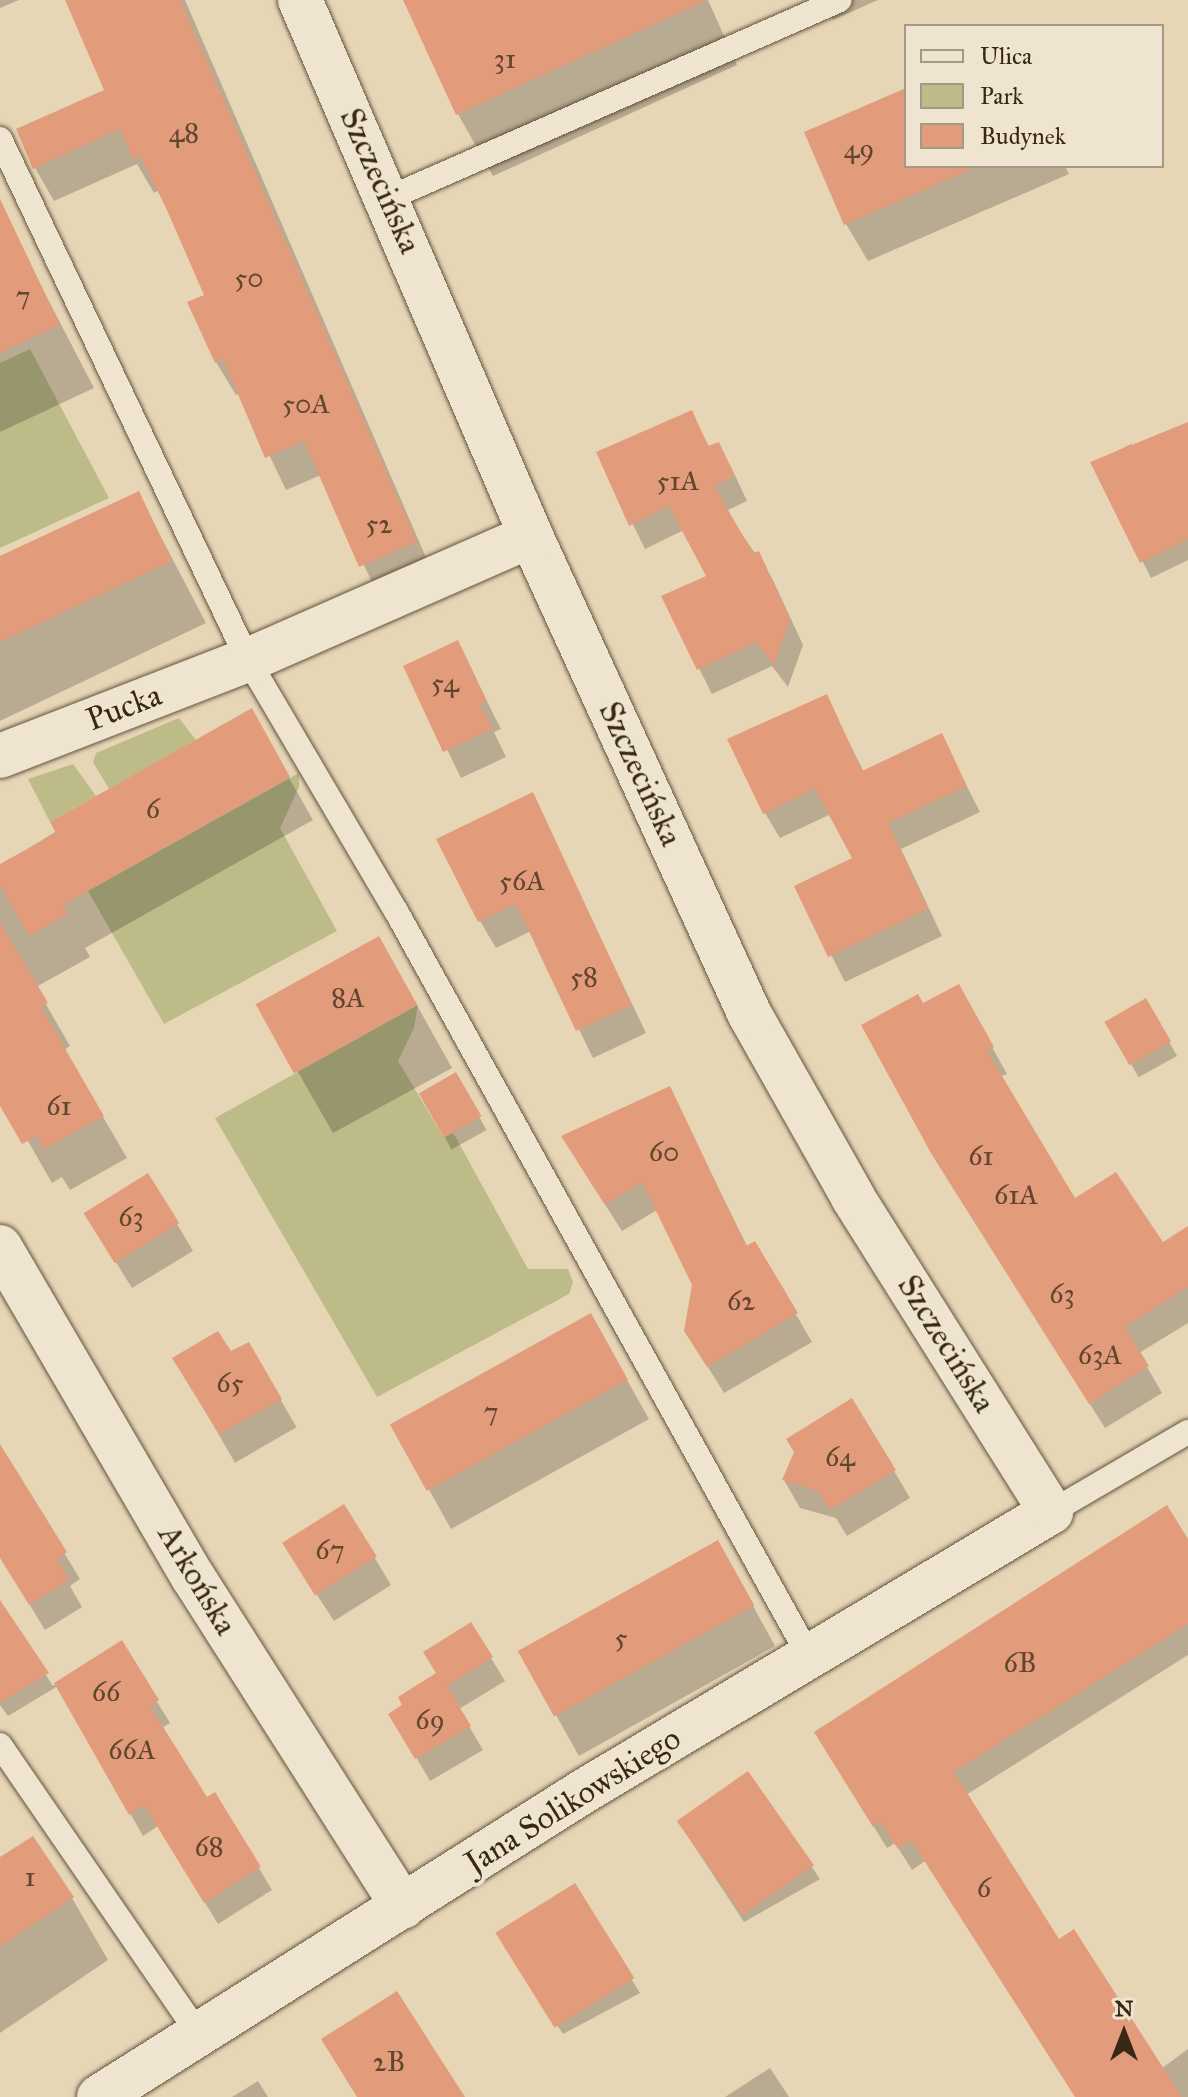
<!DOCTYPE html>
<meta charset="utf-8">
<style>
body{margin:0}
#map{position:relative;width:1188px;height:2097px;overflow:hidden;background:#e7d6b6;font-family:"IM FELL Great Primer",serif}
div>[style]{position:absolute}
.green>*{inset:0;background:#bdbc88}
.shadow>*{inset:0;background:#0003;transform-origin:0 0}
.building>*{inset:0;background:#e39c7b;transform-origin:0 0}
.roads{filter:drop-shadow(0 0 2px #63543e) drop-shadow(0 0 2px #63543e)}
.lane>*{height:24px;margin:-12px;padding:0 12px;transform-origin:12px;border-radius:12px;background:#efe4d0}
.street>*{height:44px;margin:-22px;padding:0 22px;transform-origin:22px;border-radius:22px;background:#efe4d0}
span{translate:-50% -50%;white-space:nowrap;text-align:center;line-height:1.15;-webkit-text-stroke:8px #efe4d0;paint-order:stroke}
.number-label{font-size:28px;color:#62462f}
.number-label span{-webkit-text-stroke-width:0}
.street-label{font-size:32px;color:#372916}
.legend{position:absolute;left:904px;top:24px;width:260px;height:144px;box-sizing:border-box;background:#efe4d0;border:2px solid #a59986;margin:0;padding:10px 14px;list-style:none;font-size:24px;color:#372916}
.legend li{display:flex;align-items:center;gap:16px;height:40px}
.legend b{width:40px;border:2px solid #a59986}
.north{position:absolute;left:1084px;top:1993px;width:80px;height:80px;-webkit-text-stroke:6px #efe4d0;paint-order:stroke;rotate:0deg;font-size:22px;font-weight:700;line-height:32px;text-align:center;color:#372916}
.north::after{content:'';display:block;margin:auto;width:28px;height:36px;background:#372916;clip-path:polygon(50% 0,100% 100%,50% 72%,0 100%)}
</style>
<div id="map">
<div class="green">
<i style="clip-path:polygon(30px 349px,109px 498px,0 548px,0 363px)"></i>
<i style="clip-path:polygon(179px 718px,196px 740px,109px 789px,93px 762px,96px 753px)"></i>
<i style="clip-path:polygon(73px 764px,96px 796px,50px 822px,28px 779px)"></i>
<i style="clip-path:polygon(299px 773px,299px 787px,280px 828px,337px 931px,164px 1024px,88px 891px)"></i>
<i style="clip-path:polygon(418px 1005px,414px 1028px,398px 1061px,443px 1136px,452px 1132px,455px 1136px,528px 1269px,568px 1269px,573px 1282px,569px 1294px,377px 1397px,215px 1118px)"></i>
</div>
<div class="shadow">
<i style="clip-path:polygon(0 0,19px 0,0 8px)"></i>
<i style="clip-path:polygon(67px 0,185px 0,434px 576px,380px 599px,321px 475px,286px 490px,240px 394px,236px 395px,216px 362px,206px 296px,159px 190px,154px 193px,137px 164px,54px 201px,35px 168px,107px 91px)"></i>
<i style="clip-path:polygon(405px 0,708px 0,737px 65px,493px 176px,458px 114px)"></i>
<i style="clip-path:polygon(822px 0,878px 0,833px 20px)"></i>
<i style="clip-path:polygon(906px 90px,906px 166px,1065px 166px,1069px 174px,868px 261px,846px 224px)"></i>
<i style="clip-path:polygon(26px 257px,94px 388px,0 432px,0 269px)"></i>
<i style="clip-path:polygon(691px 413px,710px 448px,718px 445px,732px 469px,747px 501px,726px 511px,772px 578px,803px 645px,788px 687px,772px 666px,712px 694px,663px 597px,708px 576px,684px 530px,645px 549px,598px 453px)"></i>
<i style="clip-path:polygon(1188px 425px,1188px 560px,1151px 578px,1093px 463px,1131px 444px,1135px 450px)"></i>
<i style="clip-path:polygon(138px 493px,206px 623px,0 721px,0 559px)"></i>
<i style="clip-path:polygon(457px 643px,501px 729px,494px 732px,506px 757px,461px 778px,406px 666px)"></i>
<i style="clip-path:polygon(826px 697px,864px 772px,941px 736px,980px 812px,901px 849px,942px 936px,845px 982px,796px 886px,855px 858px,831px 814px,780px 838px,765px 813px)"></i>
<i style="clip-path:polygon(251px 711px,313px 820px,85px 948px,90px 957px,36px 987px,70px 1046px,64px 1050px,127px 1158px,70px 1190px,62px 1177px,52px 1183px,0 1092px,0 866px)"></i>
<i style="clip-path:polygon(532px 795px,646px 1033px,593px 1058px,531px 931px,496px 948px,480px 921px)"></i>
<i style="clip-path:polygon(958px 986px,1007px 1074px,1000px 1077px,1075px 1200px,1163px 1245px,1188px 1229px,1188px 1323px,1139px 1353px,1162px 1393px,1105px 1428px,950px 1181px,922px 1005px)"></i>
<i style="clip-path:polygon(414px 1000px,452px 1068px,333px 1133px,259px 1004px)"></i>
<i style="left:1146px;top:1000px;width:64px;height:44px;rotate:61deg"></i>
<i style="left:456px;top:1075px;width:63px;height:40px;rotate:61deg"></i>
<i style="clip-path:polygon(669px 1088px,748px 1248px,755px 1244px,812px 1342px,724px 1393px,703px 1359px,694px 1285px,657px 1210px,622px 1231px,579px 1164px)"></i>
<i style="clip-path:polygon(177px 1224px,193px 1251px,132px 1288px,102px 1240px)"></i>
<i style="left:249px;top:1345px;width:95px;height:71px;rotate:60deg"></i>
<i style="clip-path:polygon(613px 1355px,649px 1419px,451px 1529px,393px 1425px)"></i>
<i style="clip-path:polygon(0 1447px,80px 1579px,70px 1586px,82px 1607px,45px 1630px,0 1556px)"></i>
<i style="clip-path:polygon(894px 1471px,910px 1498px,847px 1536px,836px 1518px,800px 1508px,784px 1480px)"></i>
<i style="clip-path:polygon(344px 1507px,391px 1585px,334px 1621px,302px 1572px)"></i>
<i style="clip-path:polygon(1188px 1543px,1188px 1655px,966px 1795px,1059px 1942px,1161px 2069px,1188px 2049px,1188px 2097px,1076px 2097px,925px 1861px,912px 1870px,895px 1843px,887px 1848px,829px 1755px)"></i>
<i style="clip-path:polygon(740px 1582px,775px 1646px,579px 1756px,521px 1653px)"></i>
<i style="clip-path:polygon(470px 1624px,505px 1681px,459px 1709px,483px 1750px,430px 1781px,391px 1714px,438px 1674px)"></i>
<i style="clip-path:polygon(18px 1631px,53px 1686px,121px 1643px,170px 1723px,162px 1728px,206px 1800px,215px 1795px,272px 1890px,218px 1924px,158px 1826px,143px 1836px,58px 1686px,8px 1716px,0 1705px,0 1642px)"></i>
<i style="clip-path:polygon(748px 1773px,820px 1879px,744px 1922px,685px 1832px)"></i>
<i style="clip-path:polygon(0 1860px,72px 1898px,108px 1960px,0 2033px)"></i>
<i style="clip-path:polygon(574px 1886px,640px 1993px,563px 2034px,505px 1946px)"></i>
<i style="clip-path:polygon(770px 2068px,789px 2097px,725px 2097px)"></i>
<i style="clip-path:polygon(258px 2081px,268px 2097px,232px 2097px)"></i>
</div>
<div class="building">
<i style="clip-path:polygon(65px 0,180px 0,417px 542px,359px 567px,304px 441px,265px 458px,223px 359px,215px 363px,187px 302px,204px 295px,166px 208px,140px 156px,133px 160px,120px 129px,33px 169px,16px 129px,104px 90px)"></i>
<i style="clip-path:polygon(403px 0,707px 0,456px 115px)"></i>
<i style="clip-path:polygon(906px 88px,906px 166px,979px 166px,844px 225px,804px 132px)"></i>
<i style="clip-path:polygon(0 199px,60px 325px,0 353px)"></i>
<i style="clip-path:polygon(692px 410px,708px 446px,719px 442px,735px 476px,714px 486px,753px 553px,759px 551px,790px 619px,774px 665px,756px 642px,697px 670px,661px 596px,706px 576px,669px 506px,629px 526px,596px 452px)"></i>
<i style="clip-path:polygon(1188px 422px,1188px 539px,1140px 563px,1090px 462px)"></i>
<i style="clip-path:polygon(139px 491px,172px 561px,0 642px,0 556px)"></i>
<i style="clip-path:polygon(458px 640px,487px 701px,480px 704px,492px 729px,443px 752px,403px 666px)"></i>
<i style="clip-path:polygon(827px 694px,862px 771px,942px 733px,967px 786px,888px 823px,928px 909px,828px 957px,794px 886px,852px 858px,815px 789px,763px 814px,727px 739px)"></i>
<i style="clip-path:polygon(252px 708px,290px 777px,63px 905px,68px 914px,29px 936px,0 885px,0 864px,56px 833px,50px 822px)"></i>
<i style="clip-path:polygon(533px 792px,632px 1005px,576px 1031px,516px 904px,478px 922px,436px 839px)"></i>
<i style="clip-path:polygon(0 922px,48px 1003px,41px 1007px,104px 1116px,44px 1149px,37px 1136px,22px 1144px,0 1106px)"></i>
<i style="left:379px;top:936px;width:79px;height:141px;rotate:61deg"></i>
<i style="clip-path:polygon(959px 984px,994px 1047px,987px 1051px,1075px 1198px,1116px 1172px,1163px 1242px,1188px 1226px,1188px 1287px,1125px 1327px,1149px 1366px,1089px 1404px,932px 1155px,861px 1025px,918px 994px,923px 1003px)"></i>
<i style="left:1146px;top:998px;width:50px;height:48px;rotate:60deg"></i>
<i style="left:456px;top:1072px;width:51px;height:43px;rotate:60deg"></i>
<i style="clip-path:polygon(670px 1086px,746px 1246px,755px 1241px,798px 1313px,707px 1367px,684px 1331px,692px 1285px,642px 1182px,605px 1205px,561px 1136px)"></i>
<i style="left:148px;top:1173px;width:59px;height:76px;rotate:58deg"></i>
<i style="left:591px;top:1313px;width:76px;height:230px;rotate:61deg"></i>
<i style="clip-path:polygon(218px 1331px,231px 1351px,249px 1342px,282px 1399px,219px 1434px,172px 1358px)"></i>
<i style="clip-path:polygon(852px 1398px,896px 1470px,830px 1510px,818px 1491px,782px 1480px,794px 1452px,786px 1439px)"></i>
<i style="clip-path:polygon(0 1444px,67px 1552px,57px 1559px,69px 1580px,29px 1605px,0 1558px)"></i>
<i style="left:344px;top:1504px;width:62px;height:73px;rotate:58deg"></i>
<i style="clip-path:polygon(1167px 1505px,1188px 1539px,1188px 1624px,954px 1772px,1059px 1939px,1074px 1929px,1182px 2097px,1075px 2097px,911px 1840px,898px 1849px,880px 1822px,873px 1827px,814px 1732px)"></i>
<i style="left:718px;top:1540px;width:75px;height:229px;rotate:61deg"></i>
<i style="clip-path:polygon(0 1600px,49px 1673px,0 1703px)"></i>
<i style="clip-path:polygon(471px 1622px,493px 1657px,447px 1686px,471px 1726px,415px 1759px,388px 1714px,402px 1705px,398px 1697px,436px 1673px,423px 1652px)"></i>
<i style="clip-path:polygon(122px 1640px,159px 1700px,150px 1706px,207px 1797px,215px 1792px,261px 1867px,204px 1903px,144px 1805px,129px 1815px,54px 1683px)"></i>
<i style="left:748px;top:1771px;width:115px;height:87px;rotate:55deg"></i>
<i style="clip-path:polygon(33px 1836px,74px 1897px,0 1947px,0 1857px)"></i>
<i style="left:575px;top:1883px;width:112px;height:94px;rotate:58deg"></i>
<i style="clip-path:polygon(397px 1991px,465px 2097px,357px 2097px,321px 2039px)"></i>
</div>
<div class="roads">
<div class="lane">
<i style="left:0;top:139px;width:577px;rotate:64.55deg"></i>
<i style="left:248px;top:660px;width:291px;rotate:59.5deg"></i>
<i style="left:396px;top:911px;width:854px;rotate:61deg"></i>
<i style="left:389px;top:198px;width:492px;rotate:-23.7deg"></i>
<i style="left:1051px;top:1512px;width:159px;rotate:-30.3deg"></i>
<i style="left:0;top:1745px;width:349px;rotate:55.5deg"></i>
</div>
<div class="street">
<i style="left:0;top:756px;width:266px;rotate:-21.2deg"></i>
<i style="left:248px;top:660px;width:309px;rotate:-23.7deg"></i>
<i style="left:0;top:1247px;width:382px;rotate:59.7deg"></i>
<i style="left:193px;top:1577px;width:391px;rotate:57.5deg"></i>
<i style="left:99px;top:2097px;width:573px;rotate:-32.25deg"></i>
<i style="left:584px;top:1791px;width:544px;rotate:-30.86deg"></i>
<i style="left:1051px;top:1512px;width:372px;rotate:-122.2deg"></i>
<i style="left:853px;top:1197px;width:209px;rotate:-119.5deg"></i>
<i style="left:750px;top:1015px;width:527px;rotate:-114.57deg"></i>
<i style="left:531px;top:536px;width:584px;rotate:-113.31deg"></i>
</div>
</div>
<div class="number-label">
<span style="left:505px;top:59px">31</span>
<span style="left:184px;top:133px">48</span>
<span style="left:859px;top:149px">49</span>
<span style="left:249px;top:278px">50</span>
<span style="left:23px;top:296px">7</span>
<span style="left:306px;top:404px">50A</span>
<span style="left:678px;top:481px">51A</span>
<span style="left:379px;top:524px">52</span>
<span style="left:445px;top:683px">54</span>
<span style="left:153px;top:809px">6</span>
<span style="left:522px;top:881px">56A</span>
<span style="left:584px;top:977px">58</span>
<span style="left:348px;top:998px">8A</span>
<span style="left:59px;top:1106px">61</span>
<span style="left:664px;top:1152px">60</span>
<span style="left:981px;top:1156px">61</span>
<span style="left:1016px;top:1195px">61A</span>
<span style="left:131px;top:1217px">63</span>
<span style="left:1062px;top:1294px">63</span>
<span style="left:741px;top:1301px">62</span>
<span style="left:1100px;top:1355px">63A</span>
<span style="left:230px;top:1383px">65</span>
<span style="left:491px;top:1412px">7</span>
<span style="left:840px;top:1457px">64</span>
<span style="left:330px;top:1550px">67</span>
<span style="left:621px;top:1638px">5</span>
<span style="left:1020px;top:1663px">6B</span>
<span style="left:106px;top:1692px">66</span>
<span style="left:430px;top:1720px">69</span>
<span style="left:132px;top:1750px">66A</span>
<span style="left:209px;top:1847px">68</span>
<span style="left:30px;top:1877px">1</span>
<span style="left:984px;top:1888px">6</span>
<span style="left:389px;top:2062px">2B</span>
</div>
<div class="street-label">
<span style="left:380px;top:181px;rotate:66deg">Szczecińska</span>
<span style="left:124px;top:708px;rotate:-21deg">Pucka</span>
<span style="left:640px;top:774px;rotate:65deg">Szczecińska</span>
<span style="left:946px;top:1344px;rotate:58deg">Szczecińska</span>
<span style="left:197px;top:1580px;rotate:59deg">Arkońska</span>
<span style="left:573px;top:1801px;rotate:-32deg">Jana Solikowskiego</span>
</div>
<ul class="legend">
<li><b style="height:10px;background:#efe4d0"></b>Ulica</li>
<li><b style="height:22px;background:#bdbc88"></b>Park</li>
<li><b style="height:22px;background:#e39c7b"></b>Budynek</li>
</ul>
<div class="north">N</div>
</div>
